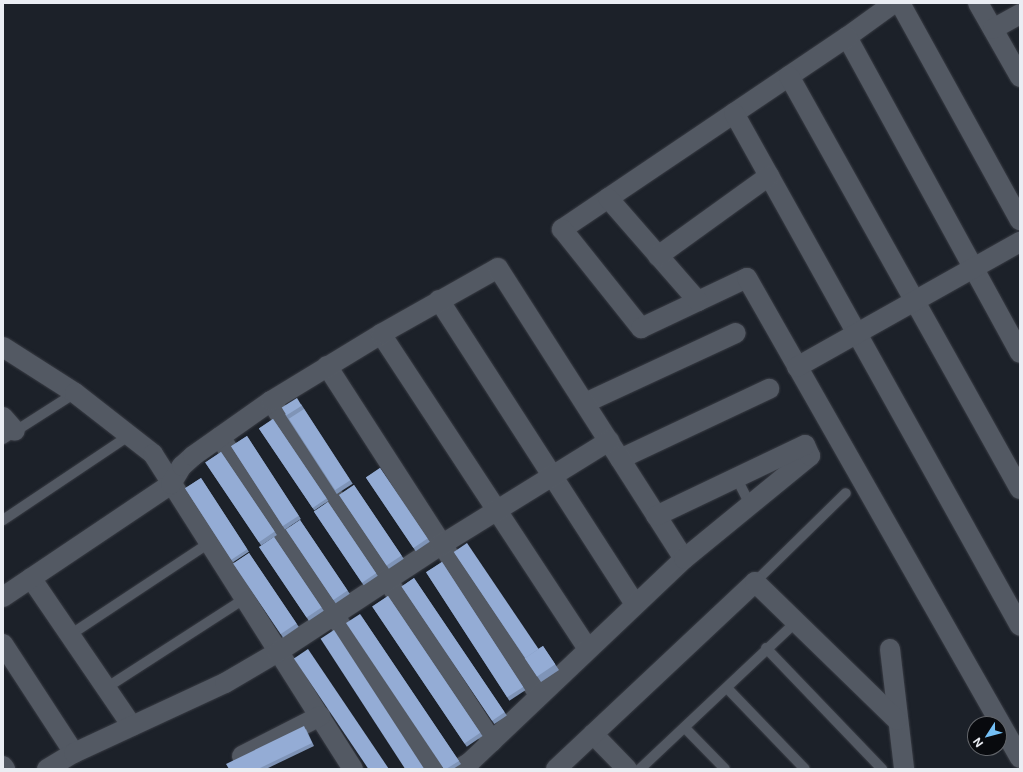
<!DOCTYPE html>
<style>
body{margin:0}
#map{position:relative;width:1023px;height:772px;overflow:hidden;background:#1c2129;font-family:Inter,sans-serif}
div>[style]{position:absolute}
.roads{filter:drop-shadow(0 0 1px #393c44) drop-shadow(0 0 1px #393c44)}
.service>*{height:10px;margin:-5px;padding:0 5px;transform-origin:5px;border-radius:5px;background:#535963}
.minor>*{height:20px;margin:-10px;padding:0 10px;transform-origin:10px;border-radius:10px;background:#535963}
.wall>*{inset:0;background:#7f94b7;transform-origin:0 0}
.building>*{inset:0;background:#94acd5;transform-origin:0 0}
span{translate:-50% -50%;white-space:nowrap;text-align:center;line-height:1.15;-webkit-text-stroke:4px #080a0e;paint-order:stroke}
.frame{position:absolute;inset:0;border:4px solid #eaedf3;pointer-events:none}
.north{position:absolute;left:967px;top:716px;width:40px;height:40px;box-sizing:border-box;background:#080a0e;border:1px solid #62656a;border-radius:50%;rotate:234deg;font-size:11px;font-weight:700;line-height:16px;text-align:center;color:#eaedf3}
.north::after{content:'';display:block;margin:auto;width:14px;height:18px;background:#74c0f6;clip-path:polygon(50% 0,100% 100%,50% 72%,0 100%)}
</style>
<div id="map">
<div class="roads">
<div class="service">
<i style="left:3px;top:439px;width:85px;rotate:-32.6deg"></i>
<i style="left:736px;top:477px;width:31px;rotate:63deg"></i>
<i style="left:3px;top:520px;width:153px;rotate:-33.8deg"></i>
<i style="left:755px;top:582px;width:127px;rotate:-44.4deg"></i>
<i style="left:70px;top:635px;width:167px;rotate:-33.5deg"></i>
<i style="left:766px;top:648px;width:168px;rotate:46.2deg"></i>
<i style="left:106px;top:688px;width:164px;rotate:-32.8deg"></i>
<i style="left:727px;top:688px;width:112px;rotate:46.1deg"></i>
<i style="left:685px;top:728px;width:57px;rotate:45.7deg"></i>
<i style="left:640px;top:769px;width:214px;rotate:-43.3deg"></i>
</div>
<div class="minor">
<i style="left:894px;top:3px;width:58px;rotate:144.1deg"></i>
<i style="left:847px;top:37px;width:360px;rotate:61.3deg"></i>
<i style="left:900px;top:3px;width:248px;rotate:61.1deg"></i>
<i style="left:978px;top:3px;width:85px;rotate:60.4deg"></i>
<i style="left:993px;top:29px;width:31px;rotate:-29deg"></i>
<i style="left:847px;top:37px;width:344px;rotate:146deg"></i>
<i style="left:562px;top:229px;width:127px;rotate:51.4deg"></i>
<i style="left:641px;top:328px;width:117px;rotate:-25.3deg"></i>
<i style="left:747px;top:278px;width:552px;rotate:60.37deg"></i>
<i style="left:789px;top:76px;width:473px;rotate:60.8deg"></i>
<i style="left:734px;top:113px;width:587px;rotate:60.86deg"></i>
<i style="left:608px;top:198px;width:137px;rotate:48.9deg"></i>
<i style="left:658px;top:256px;width:137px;rotate:-35.8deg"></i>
<i style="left:439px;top:300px;width:362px;rotate:57.2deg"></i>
<i style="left:381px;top:334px;width:377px;rotate:56.7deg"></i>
<i style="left:3px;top:347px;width:85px;rotate:32.6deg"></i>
<i style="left:75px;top:393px;width:99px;rotate:38deg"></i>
<i style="left:153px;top:454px;width:373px;rotate:57.6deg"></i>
<i style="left:327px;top:366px;width:391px;rotate:57.2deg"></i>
<i style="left:797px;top:367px;width:256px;rotate:-29.3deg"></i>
<i style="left:271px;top:401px;width:406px;rotate:57deg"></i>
<i style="left:585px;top:403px;width:166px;rotate:-24.9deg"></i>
<i style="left:3px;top:417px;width:18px;rotate:49deg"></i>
<i style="left:220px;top:437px;width:394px;rotate:57.3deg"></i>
<i style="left:620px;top:459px;width:165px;rotate:-25.2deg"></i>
<i style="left:31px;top:578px;width:179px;rotate:55.7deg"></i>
<i style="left:3px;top:597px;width:202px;rotate:-33.9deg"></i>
<i style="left:171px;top:484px;width:21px;rotate:-59deg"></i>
<i style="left:182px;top:466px;width:15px;rotate:-42deg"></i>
<i style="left:193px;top:456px;width:95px;rotate:-35.2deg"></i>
<i style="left:271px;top:401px;width:129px;rotate:-31.3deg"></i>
<i style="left:381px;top:334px;width:134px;rotate:-29.4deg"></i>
<i style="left:498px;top:268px;width:345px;rotate:57.4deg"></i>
<i style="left:3px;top:644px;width:130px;rotate:56.9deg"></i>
<i style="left:890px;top:649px;width:121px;rotate:83.3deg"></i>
<i style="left:593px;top:734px;width:49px;rotate:45.8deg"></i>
<i style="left:242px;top:756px;width:88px;rotate:-27.1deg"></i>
<i style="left:3px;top:766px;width:4px;rotate:56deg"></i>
<i style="left:47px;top:769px;width:31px;rotate:-31deg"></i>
<i style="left:74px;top:753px;width:166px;rotate:-24.9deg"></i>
<i style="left:225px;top:683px;width:61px;rotate:-30.3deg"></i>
<i style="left:278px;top:652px;width:195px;rotate:-33.3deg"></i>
<i style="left:441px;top:545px;width:198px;rotate:-31.8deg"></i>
<i style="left:459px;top:769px;width:13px;rotate:-32deg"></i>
<i style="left:470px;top:762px;width:295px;rotate:-43.5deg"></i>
<i style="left:684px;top:559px;width:163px;rotate:-39.3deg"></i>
<i style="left:810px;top:456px;width:12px;rotate:-114deg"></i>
<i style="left:805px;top:445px;width:165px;rotate:154.5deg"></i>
<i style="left:556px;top:769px;width:273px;rotate:-43.2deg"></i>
<i style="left:755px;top:582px;width:198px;rotate:44.2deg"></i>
</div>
</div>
<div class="wall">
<i style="left:301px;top:404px;width:95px;height:19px;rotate:57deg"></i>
<i style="left:273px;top:419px;width:99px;height:17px;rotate:56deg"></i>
<i style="left:247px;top:436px;width:99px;height:19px;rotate:57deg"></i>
<i style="left:221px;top:452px;width:100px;height:19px;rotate:56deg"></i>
<i style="left:380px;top:468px;width:89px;height:17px;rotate:56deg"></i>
<i style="left:201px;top:478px;width:88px;height:19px;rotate:57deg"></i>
<i style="left:354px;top:485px;width:89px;height:18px;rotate:56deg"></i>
<i style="left:328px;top:502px;width:89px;height:17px;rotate:56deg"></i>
<i style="left:300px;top:520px;width:89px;height:17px;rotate:56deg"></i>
<i style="left:274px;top:537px;width:89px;height:18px;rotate:56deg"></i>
<i style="clip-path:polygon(454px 552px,538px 649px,543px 646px,559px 670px,541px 682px)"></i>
<i style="left:249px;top:553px;width:89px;height:19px;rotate:56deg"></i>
<i style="left:442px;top:562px;width:153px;height:19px;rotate:57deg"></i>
<i style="left:414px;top:578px;width:166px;height:15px;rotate:56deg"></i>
<i style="left:388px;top:596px;width:169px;height:19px;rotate:56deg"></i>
<i style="clip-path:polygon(360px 614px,461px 764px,453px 769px,444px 769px)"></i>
<i style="clip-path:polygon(306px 729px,314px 746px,266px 769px,229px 769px)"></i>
</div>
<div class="building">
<i style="left:297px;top:398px;width:9px;height:18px;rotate:58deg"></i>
<i style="left:304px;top:409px;width:85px;height:18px;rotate:57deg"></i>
<i style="left:273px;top:419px;width:96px;height:17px;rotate:56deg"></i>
<i style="left:247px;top:436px;width:95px;height:19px;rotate:57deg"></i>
<i style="left:221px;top:452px;width:96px;height:19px;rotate:56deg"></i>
<i style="left:380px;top:468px;width:85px;height:17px;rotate:56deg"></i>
<i style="left:201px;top:478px;width:85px;height:19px;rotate:57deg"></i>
<i style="left:354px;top:485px;width:85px;height:18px;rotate:56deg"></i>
<i style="left:328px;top:502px;width:86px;height:17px;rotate:56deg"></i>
<i style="left:300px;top:520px;width:85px;height:17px;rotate:56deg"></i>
<i style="left:274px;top:537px;width:85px;height:18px;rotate:56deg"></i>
<i style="left:467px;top:543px;width:128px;height:16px;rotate:56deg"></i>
<i style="left:249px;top:553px;width:85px;height:19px;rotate:56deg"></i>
<i style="left:442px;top:562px;width:149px;height:19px;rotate:57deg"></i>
<i style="left:414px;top:578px;width:162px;height:15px;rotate:56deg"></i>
<i style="left:388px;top:596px;width:165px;height:19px;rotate:56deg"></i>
<i style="clip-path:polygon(360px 614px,459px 761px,446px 769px,444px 769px,346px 623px)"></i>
<i style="left:334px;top:630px;width:166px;height:16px;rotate:57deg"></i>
<i style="left:543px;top:646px;width:22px;height:22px;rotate:56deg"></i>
<i style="left:308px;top:649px;width:145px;height:17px;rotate:56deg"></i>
<i style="clip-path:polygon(304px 726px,312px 743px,258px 769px,229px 769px,226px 764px)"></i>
</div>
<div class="frame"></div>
<div class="north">N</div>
</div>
